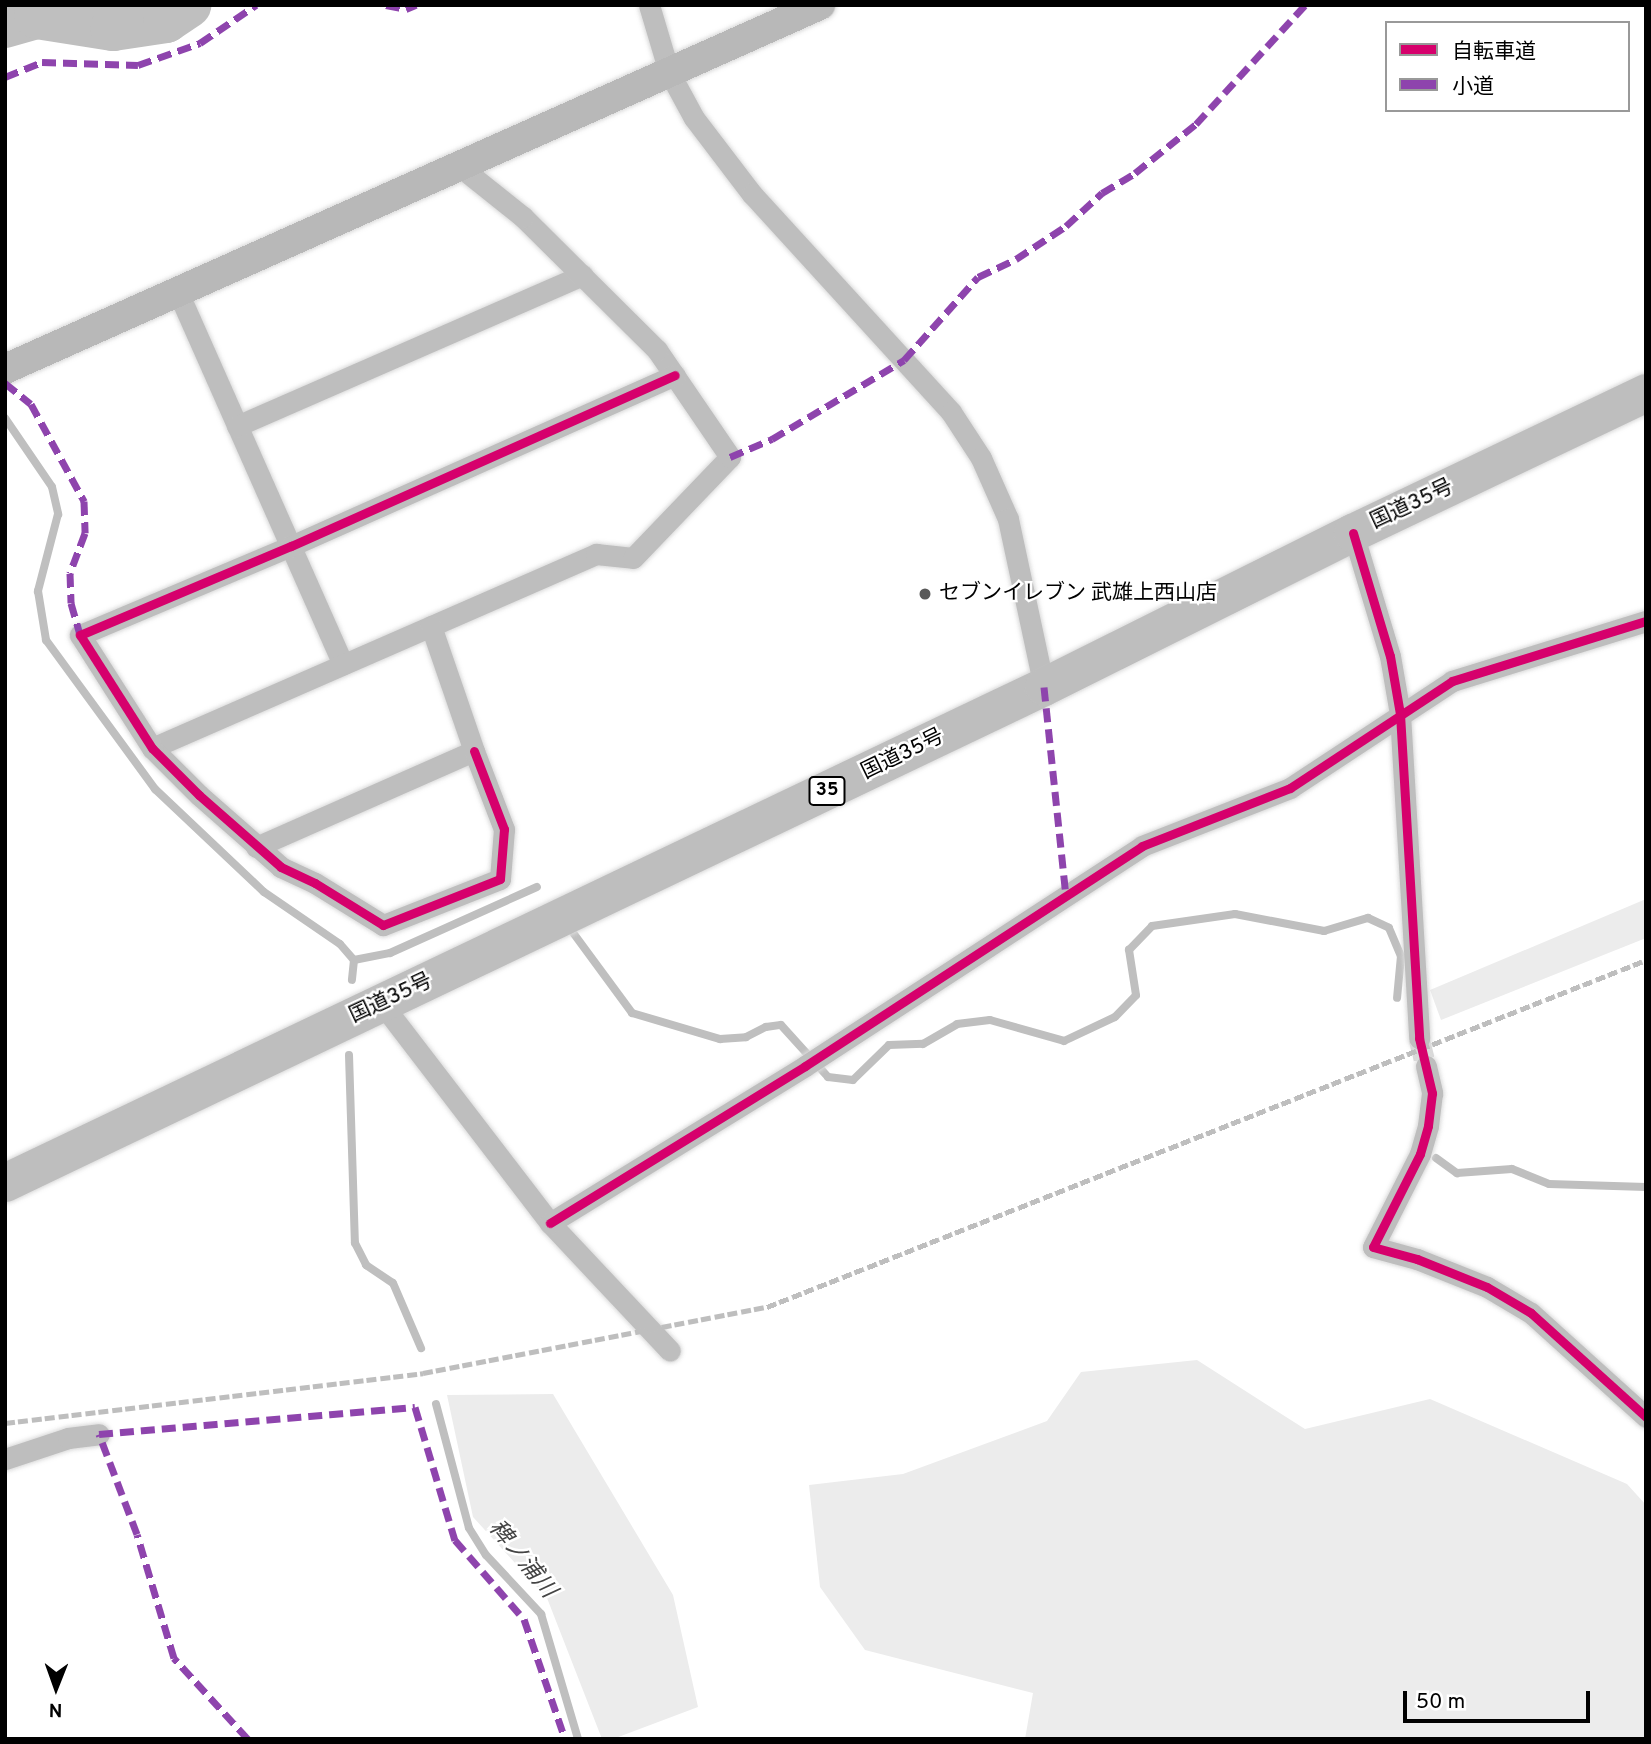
<!DOCTYPE html>
<meta charset="utf-8">
<style>
body{margin:0}
#map{position:relative;width:1651px;height:1744px;overflow:hidden;background:#fff;font-family:Overpass,"Noto Sans JP",sans-serif}
div>[style]{position:absolute}
.green>*{inset:0;background:#ececec}
.stream>*{height:8px;margin:-4px;padding:0 4px;transform-origin:4px;border-radius:4px;background:#bfbfbf}
.river>*{height:46px;margin:-23px;padding:0 23px;transform-origin:23px;border-radius:23px;background:#bfbfbf}
.street-tunnel>*{height:21px;margin-top:-10.5px;transform-origin:0;background:repeating-linear-gradient(90deg,#d9d9d9 0 21px,transparent 0 31px)}
.roads{filter:drop-shadow(0 0 2px #dbdbdb) drop-shadow(0 0 2px #dbdbdb)}
.street>*{height:21px;margin:-10.5px;padding:0 10.5px;transform-origin:10.5px;border-radius:10.5px;background:#bebebe}
.secondary>*{height:30px;margin:-15px;padding:0 15px;transform-origin:15px;border-radius:15px;background:#b8b8b8}
.highway>*{height:38px;margin:-19px;padding:0 19px;transform-origin:19px;border-radius:19px;background:#bebebe}
.rail>*{height:5px;margin-top:-2.5px;transform-origin:0;background:repeating-linear-gradient(90deg,#bebebe 0 10px,transparent 0 13.5px)}
.quiet>*{height:7px;margin-top:-3.5px;transform-origin:0;background:repeating-linear-gradient(90deg,#8e44ad 0 14px,transparent 0 21px)}
.cycleway>*{height:9px;margin:-4.5px;padding:0 4.5px;transform-origin:4.5px;border-radius:4.5px;background:#d6006c}
.dots>*{width:19px;height:19px;translate:-50% -50%;box-sizing:border-box;border:4px solid #fff;border-radius:50%}
span{translate:-50% -50%;white-space:nowrap;text-align:center;line-height:1.15;-webkit-text-stroke:5px #fff;paint-order:stroke}
.shield-label span{padding:2px 5px;background:#fff;border:2px solid;border-radius:5px;-webkit-text-stroke-width:0}
.shield-label{font-size:19px;color:#000;font-weight:700}
.street-label{font-size:21px;color:#000}
.poi-label{font-size:21px;color:#000}
.left{translate:0 -50%;text-align:left}
.water-label{font-size:23px;color:#444;font-style:italic}
.frame{position:absolute;inset:0;border:7px solid #000;pointer-events:none}
.legend{position:absolute;left:1385px;top:21px;width:245px;height:91px;box-sizing:border-box;background:#fff;border:2px solid #999;margin:0;padding:9px 12px;list-style:none;font-size:21px;color:#000}
.legend li{display:flex;align-items:center;gap:14px;height:35px}
.legend b{width:35px;border:2px solid #999}
.north{position:absolute;left:21px;top:1653px;width:70px;height:70px;-webkit-text-stroke:5px #fff;paint-order:stroke;rotate:181deg;font-size:19px;font-weight:700;line-height:28px;text-align:center;color:#000}
.north::after{content:'';display:block;margin:auto;width:24px;height:32px;background:#000;clip-path:polygon(50% 0,100% 100%,50% 72%,0 100%)}
.scale{position:absolute;left:1403px;top:1691px;width:187px;height:32px;box-sizing:border-box;border:4px solid #000;border-top:0;padding-left:9px;font-size:21px;line-height:24px;white-space:nowrap;color:#000;-webkit-text-stroke:5px #fff;paint-order:stroke}
</style>
<div id="map">
<div class="green">
<i style="clip-path:polygon(1646px 899px,1646px 938px,1441px 1020px,1430px 990px)"></i>
<i style="clip-path:polygon(1197px 1360px,1305px 1429px,1430px 1399px,1627px 1484px,1646px 1505px,1646px 1739px,1025px 1739px,1033px 1693px,865px 1650px,820px 1587px,809px 1485px,903px 1474px,1047px 1421px,1081px 1372px)"></i>
<i style="clip-path:polygon(553px 1394px,673px 1595px,698px 1707px,613px 1739px,602px 1739px,547px 1598px,473px 1517px,447px 1395px)"></i>
</div>
<div class="stream">
<i style="left:5px;top:418px;width:83px;rotate:55.7deg"></i>
<i style="left:52px;top:487px;width:28px;rotate:77deg"></i>
<i style="left:58px;top:514px;width:80px;rotate:104.6deg"></i>
<i style="left:38px;top:591px;width:50px;rotate:80.7deg"></i>
<i style="left:46px;top:640px;width:185px;rotate:53.8deg"></i>
<i style="left:155px;top:789px;width:150px;rotate:43.4deg"></i>
<i style="left:264px;top:892px;width:92px;rotate:34.4deg"></i>
<i style="left:340px;top:944px;width:21px;rotate:49deg"></i>
<i style="left:354px;top:960px;width:20px;rotate:96deg"></i>
<i style="left:574px;top:934px;width:98px;rotate:53.7deg"></i>
<i style="left:632px;top:1013px;width:92px;rotate:16.5deg"></i>
<i style="left:720px;top:1039px;width:26px;rotate:-4deg"></i>
<i style="left:746px;top:1037px;width:22px;rotate:-27deg"></i>
<i style="left:766px;top:1027px;width:15px;rotate:-8deg"></i>
<i style="left:781px;top:1025px;width:70px;rotate:47.9deg"></i>
<i style="left:828px;top:1077px;width:25px;rotate:7deg"></i>
<i style="left:853px;top:1080px;width:50px;rotate:-44.2deg"></i>
<i style="left:889px;top:1045px;width:34px;rotate:-2deg"></i>
<i style="left:923px;top:1044px;width:39px;rotate:-30deg"></i>
<i style="left:957px;top:1024px;width:33px;rotate:-7deg"></i>
<i style="left:990px;top:1020px;width:77px;rotate:15.8deg"></i>
<i style="left:1064px;top:1041px;width:56px;rotate:-25.2deg"></i>
<i style="left:1115px;top:1017px;width:30px;rotate:-46deg"></i>
<i style="left:1136px;top:995px;width:46px;rotate:-98.8deg"></i>
<i style="left:1129px;top:950px;width:33px;rotate:-46deg"></i>
<i style="left:1152px;top:926px;width:84px;rotate:-8.2deg"></i>
<i style="left:1235px;top:914px;width:91px;rotate:10.8deg"></i>
<i style="left:1324px;top:931px;width:46px;rotate:-16.5deg"></i>
<i style="left:1368px;top:918px;width:23px;rotate:25deg"></i>
<i style="left:1389px;top:928px;width:30px;rotate:67deg"></i>
<i style="left:1401px;top:956px;width:42px;rotate:95.4deg"></i>
<i style="left:354px;top:960px;width:37px;rotate:-11deg"></i>
<i style="left:390px;top:953px;width:161px;rotate:-24.2deg"></i>
<i style="left:349px;top:1055px;width:188px;rotate:88.2deg"></i>
<i style="left:355px;top:1243px;width:25px;rotate:63deg"></i>
<i style="left:366px;top:1265px;width:32px;rotate:34deg"></i>
<i style="left:393px;top:1283px;width:71px;rotate:66.7deg"></i>
<i style="left:1436px;top:1158px;width:26px;rotate:36deg"></i>
<i style="left:1457px;top:1173px;width:55px;rotate:-4.2deg"></i>
<i style="left:1512px;top:1169px;width:40px;rotate:22deg"></i>
<i style="left:1549px;top:1184px;width:97px;rotate:1.8deg"></i>
<i style="left:436px;top:1404px;width:128px;rotate:75.1deg"></i>
<i style="left:469px;top:1528px;width:32px;rotate:58deg"></i>
<i style="left:486px;top:1555px;width:81px;rotate:47deg"></i>
<i style="left:541px;top:1614px;width:130px;rotate:73.5deg"></i>
</div>
<div class="river">
<i style="left:5px;top:25px;width:33px;rotate:-16deg"></i>
<i style="left:37px;top:16px;width:77px;rotate:9deg"></i>
<i style="left:113px;top:28px;width:54px;rotate:-8.6deg"></i>
<i style="left:166px;top:20px;width:27px;rotate:-34deg"></i>
</div>
<div class="street-tunnel">
<i style="left:1419px;top:1038px;width:29px;rotate:76deg"></i>
</div>
<div class="roads">
<div class="street">
<i style="left:649px;top:5px;width:70px;rotate:73.4deg"></i>
<i style="left:669px;top:72px;width:52px;rotate:61.5deg"></i>
<i style="left:694px;top:118px;width:96px;rotate:52.7deg"></i>
<i style="left:752px;top:194px;width:295px;rotate:47.6deg"></i>
<i style="left:951px;top:412px;width:55px;rotate:56.9deg"></i>
<i style="left:981px;top:458px;width:67px;rotate:66.1deg"></i>
<i style="left:1008px;top:519px;width:172px;rotate:77.9deg"></i>
<i style="left:178px;top:292px;width:407px;rotate:66.1deg"></i>
<i style="left:237px;top:426px;width:377px;rotate:-23.6deg"></i>
<i style="left:1353px;top:533px;width:128px;rotate:73.3deg"></i>
<i style="left:1390px;top:656px;width:59px;rotate:80.2deg"></i>
<i style="left:1400px;top:714px;width:325px;rotate:86.6deg"></i>
<i style="left:152px;top:748px;width:485px;rotate:-23.6deg"></i>
<i style="left:596px;top:554px;width:37px;rotate:6deg"></i>
<i style="left:633px;top:558px;width:140px;rotate:-46.2deg"></i>
<i style="left:730px;top:457px;width:130px;rotate:-124.3deg"></i>
<i style="left:657px;top:350px;width:189px;rotate:-135.2deg"></i>
<i style="left:523px;top:217px;width:82px;rotate:-141.4deg"></i>
<i style="left:474px;top:751px;width:84px;rotate:69deg"></i>
<i style="left:504px;top:829px;width:50px;rotate:94.6deg"></i>
<i style="left:500px;top:879px;width:126px;rotate:158.5deg"></i>
<i style="left:383px;top:925px;width:80px;rotate:-148.3deg"></i>
<i style="left:315px;top:883px;width:38px;rotate:-155deg"></i>
<i style="left:281px;top:867px;width:109px;rotate:-138.7deg"></i>
<i style="left:199px;top:795px;width:66px;rotate:-135deg"></i>
<i style="left:152px;top:748px;width:134px;rotate:-122.5deg"></i>
<i style="left:80px;top:635px;width:229px;rotate:-22.9deg"></i>
<i style="left:291px;top:546px;width:420px;rotate:-24deg"></i>
<i style="left:256px;top:847px;width:238px;rotate:-23.8deg"></i>
<i style="left:474px;top:751px;width:132px;rotate:-109deg"></i>
<i style="left:382px;top:1004px;width:276px;rotate:52.5deg"></i>
<i style="left:550px;top:1223px;width:175px;rotate:46.8deg"></i>
<i style="left:1426px;top:1066px;width:28px;rotate:77deg"></i>
<i style="left:1432px;top:1093px;width:33px;rotate:97deg"></i>
<i style="left:1428px;top:1126px;width:29px;rotate:106deg"></i>
<i style="left:1420px;top:1154px;width:104px;rotate:116.8deg"></i>
<i style="left:1373px;top:1247px;width:46px;rotate:15.3deg"></i>
<i style="left:1417px;top:1259px;width:75px;rotate:21.8deg"></i>
<i style="left:1487px;top:1287px;width:51px;rotate:30.6deg"></i>
<i style="left:1531px;top:1313px;width:155px;rotate:42.1deg"></i>
<i style="left:550px;top:1223px;width:299px;rotate:-31.6deg"></i>
<i style="left:805px;top:1066px;width:402px;rotate:-33.1deg"></i>
<i style="left:1142px;top:846px;width:159px;rotate:-21.4deg"></i>
<i style="left:1290px;top:788px;width:194px;rotate:-33.4deg"></i>
<i style="left:1452px;top:681px;width:203px;rotate:-17.2deg"></i>
<i style="left:5px;top:1459px;width:66px;rotate:-18.4deg"></i>
<i style="left:68px;top:1438px;width:31px;rotate:-7deg"></i>
</div>
<div class="secondary">
<i style="left:5px;top:369px;width:893px;rotate:-24.07deg"></i>
</div>
<div class="highway">
<i style="left:5px;top:1183px;width:1151px;rotate:-25.52deg"></i>
<i style="left:1044px;top:687px;width:345px;rotate:-26.5deg"></i>
<i style="left:1353px;top:533px;width:325px;rotate:-25.5deg"></i>
</div>
</div>
<div class="rail">
<i style="left:5px;top:1423px;width:421px;rotate:-6.8deg"></i>
<i style="left:423px;top:1373px;width:350px;rotate:-10.9deg"></i>
<i style="left:767px;top:1307px;width:945px;rotate:-21.54deg"></i>
</div>
<div class="quiet">
<i style="left:386px;top:5px;width:20px;rotate:11deg"></i>
<i style="left:406px;top:9px;width:11px;rotate:-22deg"></i>
<i style="left:5px;top:77px;width:40px;rotate:-22deg"></i>
<i style="left:42px;top:62px;width:96px;rotate:1.8deg"></i>
<i style="left:138px;top:65px;width:66px;rotate:-19.5deg"></i>
<i style="left:200px;top:43px;width:68px;rotate:-34.2deg"></i>
<i style="left:5px;top:383px;width:33px;rotate:39deg"></i>
<i style="left:31px;top:404px;width:111px;rotate:61.3deg"></i>
<i style="left:84px;top:501px;width:32px;rotate:88deg"></i>
<i style="left:85px;top:533px;width:43px;rotate:110.6deg"></i>
<i style="left:70px;top:573px;width:30px;rotate:88deg"></i>
<i style="left:71px;top:603px;width:33px;rotate:74deg"></i>
<i style="left:730px;top:457px;width:46px;rotate:-23.2deg"></i>
<i style="left:772px;top:439px;width:154px;rotate:-30.9deg"></i>
<i style="left:904px;top:360px;width:111px;rotate:-48.3deg"></i>
<i style="left:978px;top:277px;width:42px;rotate:-25.3deg"></i>
<i style="left:1016px;top:259px;width:60px;rotate:-33.4deg"></i>
<i style="left:1066px;top:226px;width:49px;rotate:-42.5deg"></i>
<i style="left:1102px;top:193px;width:39px;rotate:-31deg"></i>
<i style="left:1135px;top:173px;width:78px;rotate:-38.8deg"></i>
<i style="left:1196px;top:124px;width:161px;rotate:-47.5deg"></i>
<i style="left:1044px;top:687px;width:211px;rotate:84deg"></i>
<i style="left:248px;top:1739px;width:110px;rotate:-132.4deg"></i>
<i style="left:174px;top:1658px;width:129px;rotate:-106.6deg"></i>
<i style="left:137px;top:1534px;width:107px;rotate:-110.8deg"></i>
<i style="left:99px;top:1434px;width:317px;rotate:-4.9deg"></i>
<i style="left:415px;top:1407px;width:139px;rotate:73.3deg"></i>
<i style="left:455px;top:1540px;width:105px;rotate:48.9deg"></i>
<i style="left:524px;top:1619px;width:127px;rotate:71.1deg"></i>
</div>
<div class="cycleway">
<i style="left:1353px;top:533px;width:128px;rotate:73.3deg"></i>
<i style="left:1390px;top:656px;width:59px;rotate:80.2deg"></i>
<i style="left:1400px;top:714px;width:325px;rotate:86.6deg"></i>
<i style="left:1419px;top:1038px;width:57px;rotate:76.7deg"></i>
<i style="left:1432px;top:1093px;width:33px;rotate:97deg"></i>
<i style="left:1428px;top:1126px;width:29px;rotate:106deg"></i>
<i style="left:1420px;top:1154px;width:104px;rotate:116.8deg"></i>
<i style="left:1373px;top:1247px;width:46px;rotate:15.3deg"></i>
<i style="left:1417px;top:1259px;width:75px;rotate:21.8deg"></i>
<i style="left:1487px;top:1287px;width:51px;rotate:30.6deg"></i>
<i style="left:1531px;top:1313px;width:155px;rotate:42.1deg"></i>
<i style="left:474px;top:751px;width:84px;rotate:69deg"></i>
<i style="left:504px;top:829px;width:50px;rotate:94.6deg"></i>
<i style="left:500px;top:879px;width:126px;rotate:158.5deg"></i>
<i style="left:383px;top:925px;width:80px;rotate:-148.3deg"></i>
<i style="left:315px;top:883px;width:38px;rotate:-155deg"></i>
<i style="left:281px;top:867px;width:109px;rotate:-138.7deg"></i>
<i style="left:199px;top:795px;width:66px;rotate:-135deg"></i>
<i style="left:152px;top:748px;width:134px;rotate:-122.5deg"></i>
<i style="left:80px;top:635px;width:229px;rotate:-22.9deg"></i>
<i style="left:291px;top:546px;width:420px;rotate:-24deg"></i>
<i style="left:550px;top:1223px;width:299px;rotate:-31.6deg"></i>
<i style="left:805px;top:1066px;width:402px;rotate:-33.1deg"></i>
<i style="left:1142px;top:846px;width:159px;rotate:-21.4deg"></i>
<i style="left:1290px;top:788px;width:194px;rotate:-33.4deg"></i>
<i style="left:1452px;top:681px;width:203px;rotate:-17.2deg"></i>
</div>
<div class="dots">
<i style="left:925px;top:594px;background:#595959"></i>
</div>
<div class="shield-label">
<span style="left:827px;top:791px">35</span>
</div>
<div class="street-label">
<span style="left:1412px;top:505px;rotate:-25deg">国道35号</span>
<span style="left:903px;top:755px;rotate:-26deg">国道35号</span>
<span style="left:391px;top:999px;rotate:-25deg">国道35号</span>
</div>
<div class="poi-label">
<span class="left" style="left:939px;top:594px">セブンイレブン 武雄上西山店</span>
</div>
<div class="water-label">
<span style="left:521px;top:1560px;rotate:51deg">稗ノ浦川</span>
</div>
<div class="frame"></div>
<ul class="legend">
<li><b style="height:9px;background:#d6006c"></b>自転車道</li>
<li><b style="height:9px;background:#8e44ad"></b>小道</li>
</ul>
<div class="north">N</div>
<div class="scale">50 m</div>
</div>
